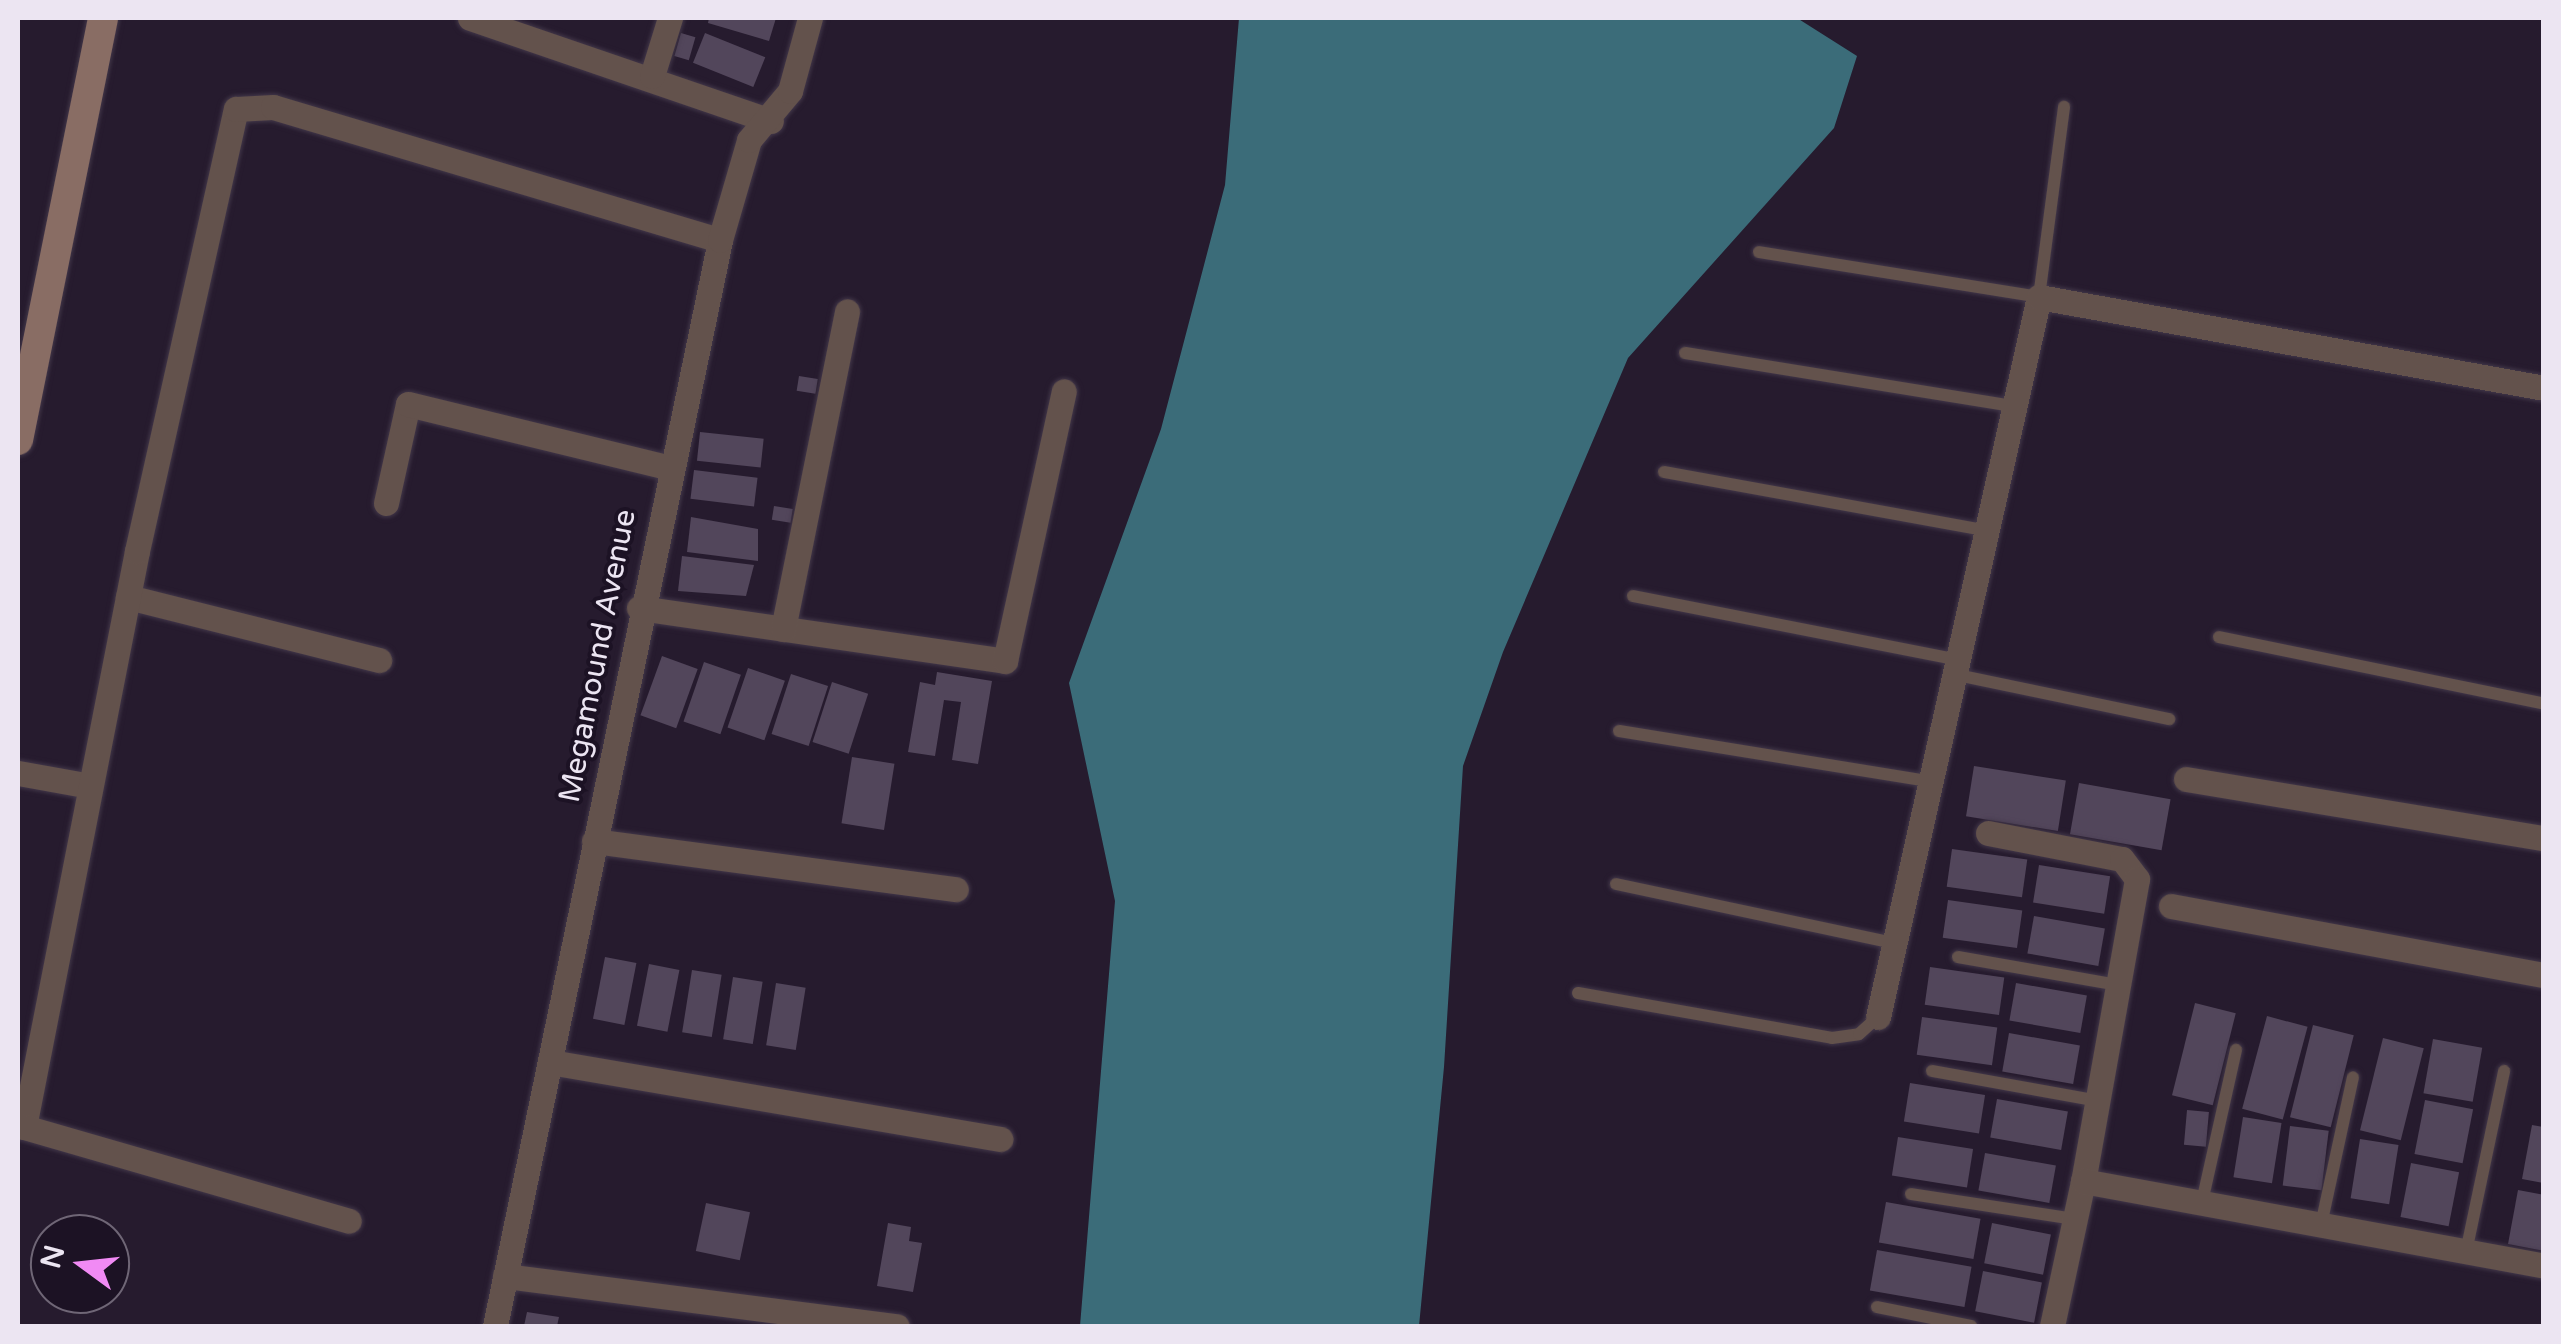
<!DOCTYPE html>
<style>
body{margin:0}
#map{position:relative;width:2561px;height:1344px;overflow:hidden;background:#261b2e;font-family:"Varela Round",sans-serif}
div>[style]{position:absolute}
.water>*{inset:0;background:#3b6c79}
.building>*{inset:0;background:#52465b;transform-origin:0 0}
.roads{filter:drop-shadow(0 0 2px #423749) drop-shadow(0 0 2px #423749)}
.lane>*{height:12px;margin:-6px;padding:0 6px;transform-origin:6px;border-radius:6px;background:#63524c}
.street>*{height:25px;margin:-12.5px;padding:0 12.5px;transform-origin:12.5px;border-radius:12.5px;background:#63524c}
.secondary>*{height:30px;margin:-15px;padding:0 15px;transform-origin:15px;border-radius:15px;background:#896d64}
span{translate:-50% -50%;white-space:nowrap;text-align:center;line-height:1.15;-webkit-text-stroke:8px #1c1224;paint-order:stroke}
.street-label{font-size:30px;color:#ece5f2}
.frame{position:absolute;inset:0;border:20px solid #ece5f2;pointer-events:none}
.north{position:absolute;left:30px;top:1214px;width:100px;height:100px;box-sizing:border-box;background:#1c1224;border:2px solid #6f6676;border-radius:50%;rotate:285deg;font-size:28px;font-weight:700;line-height:40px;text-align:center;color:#ece5f2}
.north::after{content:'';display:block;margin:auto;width:35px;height:45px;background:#f18af4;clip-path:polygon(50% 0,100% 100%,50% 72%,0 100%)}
</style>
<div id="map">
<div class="water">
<i style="clip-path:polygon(1239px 18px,1797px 18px,1857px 56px,1834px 128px,1628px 358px,1503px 652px,1463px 766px,1444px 1067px,1419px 1326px,1080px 1326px,1115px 901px,1069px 683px,1161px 429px,1225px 185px)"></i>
</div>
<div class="building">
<i style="clip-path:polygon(709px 18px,776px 18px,769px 41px,708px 23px)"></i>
<i style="left:681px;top:33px;width:15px;height:24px;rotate:16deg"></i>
<i style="left:705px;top:33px;width:65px;height:32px;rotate:22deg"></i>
<i style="left:799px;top:376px;width:19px;height:15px;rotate:9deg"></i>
<i style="left:700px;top:432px;width:64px;height:29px;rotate:6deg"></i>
<i style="left:694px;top:470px;width:64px;height:29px;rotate:7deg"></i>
<i style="left:774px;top:506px;width:19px;height:14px;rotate:9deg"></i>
<i style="clip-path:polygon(691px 517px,758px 529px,758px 561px,687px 552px)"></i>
<i style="clip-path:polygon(682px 556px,754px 565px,746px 596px,678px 591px)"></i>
<i style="left:662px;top:656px;width:38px;height:63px;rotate:20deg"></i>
<i style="left:704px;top:662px;width:39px;height:63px;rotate:19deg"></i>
<i style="left:748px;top:668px;width:39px;height:63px;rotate:19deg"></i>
<i style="clip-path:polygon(937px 672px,992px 681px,978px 764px,952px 760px,961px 702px,944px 700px,935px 756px,908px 752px,920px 682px,935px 685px)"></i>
<i style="left:791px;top:674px;width:39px;height:63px;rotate:18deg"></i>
<i style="left:832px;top:682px;width:38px;height:63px;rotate:18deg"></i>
<i style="left:852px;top:757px;width:43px;height:67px;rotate:9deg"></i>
<i style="left:1974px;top:766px;width:93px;height:51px;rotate:9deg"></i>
<i style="left:2079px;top:783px;width:93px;height:52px;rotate:10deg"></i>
<i style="left:1952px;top:849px;width:76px;height:38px;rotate:8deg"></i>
<i style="left:2039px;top:865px;width:72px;height:38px;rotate:9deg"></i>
<i style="left:1948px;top:900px;width:75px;height:38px;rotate:8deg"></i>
<i style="left:2034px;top:916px;width:72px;height:38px;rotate:10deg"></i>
<i style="left:605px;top:957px;width:32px;height:63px;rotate:11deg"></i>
<i style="left:649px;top:964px;width:31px;height:63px;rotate:11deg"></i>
<i style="left:1930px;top:967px;width:75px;height:38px;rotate:8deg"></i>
<i style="left:692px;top:970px;width:30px;height:63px;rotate:9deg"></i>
<i style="left:733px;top:977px;width:30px;height:63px;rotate:9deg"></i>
<i style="left:776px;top:983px;width:30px;height:63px;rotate:9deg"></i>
<i style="left:2016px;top:983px;width:72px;height:38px;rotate:10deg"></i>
<i style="left:2195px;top:1003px;width:42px;height:95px;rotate:14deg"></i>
<i style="left:2267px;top:1016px;width:42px;height:96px;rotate:15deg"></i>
<i style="left:1922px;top:1017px;width:76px;height:38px;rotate:8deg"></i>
<i style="left:2313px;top:1025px;width:42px;height:95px;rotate:14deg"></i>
<i style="left:2009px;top:1033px;width:72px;height:39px;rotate:10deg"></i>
<i style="left:2383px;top:1038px;width:42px;height:95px;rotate:14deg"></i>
<i style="left:2433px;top:1039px;width:50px;height:55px;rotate:10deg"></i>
<i style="left:1910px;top:1083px;width:76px;height:39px;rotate:9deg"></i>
<i style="left:1997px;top:1099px;width:72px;height:39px;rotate:10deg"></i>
<i style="left:2425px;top:1100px;width:49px;height:55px;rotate:11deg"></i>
<i style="left:2187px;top:1110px;width:22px;height:35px;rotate:5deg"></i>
<i style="left:2243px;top:1117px;width:39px;height:61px;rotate:9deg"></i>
<i style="clip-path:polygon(2532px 1125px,2544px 1127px,2544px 1183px,2522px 1179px)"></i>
<i style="left:2290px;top:1126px;width:39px;height:60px;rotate:7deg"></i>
<i style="left:1898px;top:1137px;width:76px;height:39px;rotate:9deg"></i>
<i style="left:2360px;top:1139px;width:39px;height:60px;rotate:9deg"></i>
<i style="left:1985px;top:1153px;width:72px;height:38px;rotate:10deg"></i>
<i style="left:2411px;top:1163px;width:49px;height:55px;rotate:11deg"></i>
<i style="clip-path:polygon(2518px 1190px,2544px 1195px,2544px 1251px,2508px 1244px)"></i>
<i style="left:1886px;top:1202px;width:96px;height:41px;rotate:10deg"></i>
<i style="left:706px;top:1203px;width:45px;height:49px;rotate:12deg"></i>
<i style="clip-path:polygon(888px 1223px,911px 1227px,909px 1241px,922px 1243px,913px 1292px,877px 1286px)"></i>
<i style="left:1992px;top:1223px;width:60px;height:41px;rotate:11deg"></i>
<i style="left:1877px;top:1250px;width:96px;height:41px;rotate:10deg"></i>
<i style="left:1983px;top:1271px;width:60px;height:41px;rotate:11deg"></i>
<i style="clip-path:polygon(527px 1312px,559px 1317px,557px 1326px,524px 1326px)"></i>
</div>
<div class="roads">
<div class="lane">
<i style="left:1759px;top:252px;width:284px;rotate:9.1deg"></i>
<i style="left:2039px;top:297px;width:192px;rotate:-82.5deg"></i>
<i style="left:1685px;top:353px;width:332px;rotate:9.2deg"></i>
<i style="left:1664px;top:472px;width:325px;rotate:10.3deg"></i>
<i style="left:1633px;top:596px;width:327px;rotate:11.1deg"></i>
<i style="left:2219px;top:637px;width:332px;rotate:11.6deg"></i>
<i style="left:1953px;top:674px;width:221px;rotate:11.8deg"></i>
<i style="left:1619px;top:731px;width:312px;rotate:9.2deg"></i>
<i style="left:1616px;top:884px;width:283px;rotate:12deg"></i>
<i style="left:1958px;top:957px;width:163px;rotate:9.9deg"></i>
<i style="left:1578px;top:993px;width:258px;rotate:10deg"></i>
<i style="left:1832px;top:1038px;width:27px;rotate:-8deg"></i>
<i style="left:1859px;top:1034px;width:25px;rotate:-42deg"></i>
<i style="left:1932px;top:1071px;width:169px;rotate:10.2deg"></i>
<i style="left:1911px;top:1194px;width:166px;rotate:8.7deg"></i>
<i style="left:2202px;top:1202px;width:156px;rotate:-77.4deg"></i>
<i style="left:2321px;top:1225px;width:151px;rotate:-77.8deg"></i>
<i style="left:2466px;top:1252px;width:185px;rotate:-78.1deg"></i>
<i style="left:1877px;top:1307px;width:96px;rotate:11.4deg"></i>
</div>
<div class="street">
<i style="left:470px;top:18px;width:318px;rotate:18.9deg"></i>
<i style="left:652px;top:76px;width:61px;rotate:-72.8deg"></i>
<i style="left:386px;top:503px;width:101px;rotate:-77.5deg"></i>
<i style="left:408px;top:404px;width:270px;rotate:13.7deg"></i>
<i style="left:128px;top:597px;width:259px;rotate:14.1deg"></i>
<i style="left:639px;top:608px;width:370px;rotate:8.2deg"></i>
<i style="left:1005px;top:661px;width:276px;rotate:-77.7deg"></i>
<i style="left:783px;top:629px;width:324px;rotate:-78.6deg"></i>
<i style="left:18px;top:773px;width:73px;rotate:10.2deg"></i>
<i style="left:2186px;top:779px;width:363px;rotate:9.4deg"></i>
<i style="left:1988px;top:833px;width:136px;rotate:11deg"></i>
<i style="left:2122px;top:859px;width:25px;rotate:53deg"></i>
<i style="left:2137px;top:879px;width:307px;rotate:100.1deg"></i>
<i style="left:594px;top:841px;width:365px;rotate:7.6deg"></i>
<i style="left:2171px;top:906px;width:379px;rotate:10.5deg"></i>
<i style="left:1878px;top:1017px;width:738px;rotate:-77.4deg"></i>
<i style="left:2039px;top:297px;width:513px;rotate:10.21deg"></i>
<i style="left:550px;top:1062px;width:457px;rotate:9.7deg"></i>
<i style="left:18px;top:1125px;width:6px;rotate:18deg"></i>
<i style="left:24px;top:1127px;width:587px;rotate:-78.9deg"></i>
<i style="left:137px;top:551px;width:453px;rotate:-77.4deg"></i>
<i style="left:236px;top:109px;width:37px;rotate:-3deg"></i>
<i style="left:273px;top:107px;width:466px;rotate:16.6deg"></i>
<i style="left:24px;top:1127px;width:338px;rotate:16.1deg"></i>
<i style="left:505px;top:1276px;width:395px;rotate:7.3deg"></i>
<i style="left:495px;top:1326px;width:1109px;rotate:-78.29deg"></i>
<i style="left:720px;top:240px;width:104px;rotate:-73.8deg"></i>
<i style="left:749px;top:140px;width:64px;rotate:-50.1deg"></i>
<i style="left:790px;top:91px;width:76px;rotate:-74.7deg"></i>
<i style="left:2052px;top:1326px;width:148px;rotate:-77.9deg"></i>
<i style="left:2083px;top:1181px;width:469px;rotate:10.4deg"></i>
</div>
<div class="secondary">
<i style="left:18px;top:440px;width:430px;rotate:-78.6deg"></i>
</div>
</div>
<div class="street-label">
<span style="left:598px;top:656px;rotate:-79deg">Megamound Avenue</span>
</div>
<div class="frame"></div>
<div class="north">N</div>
</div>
